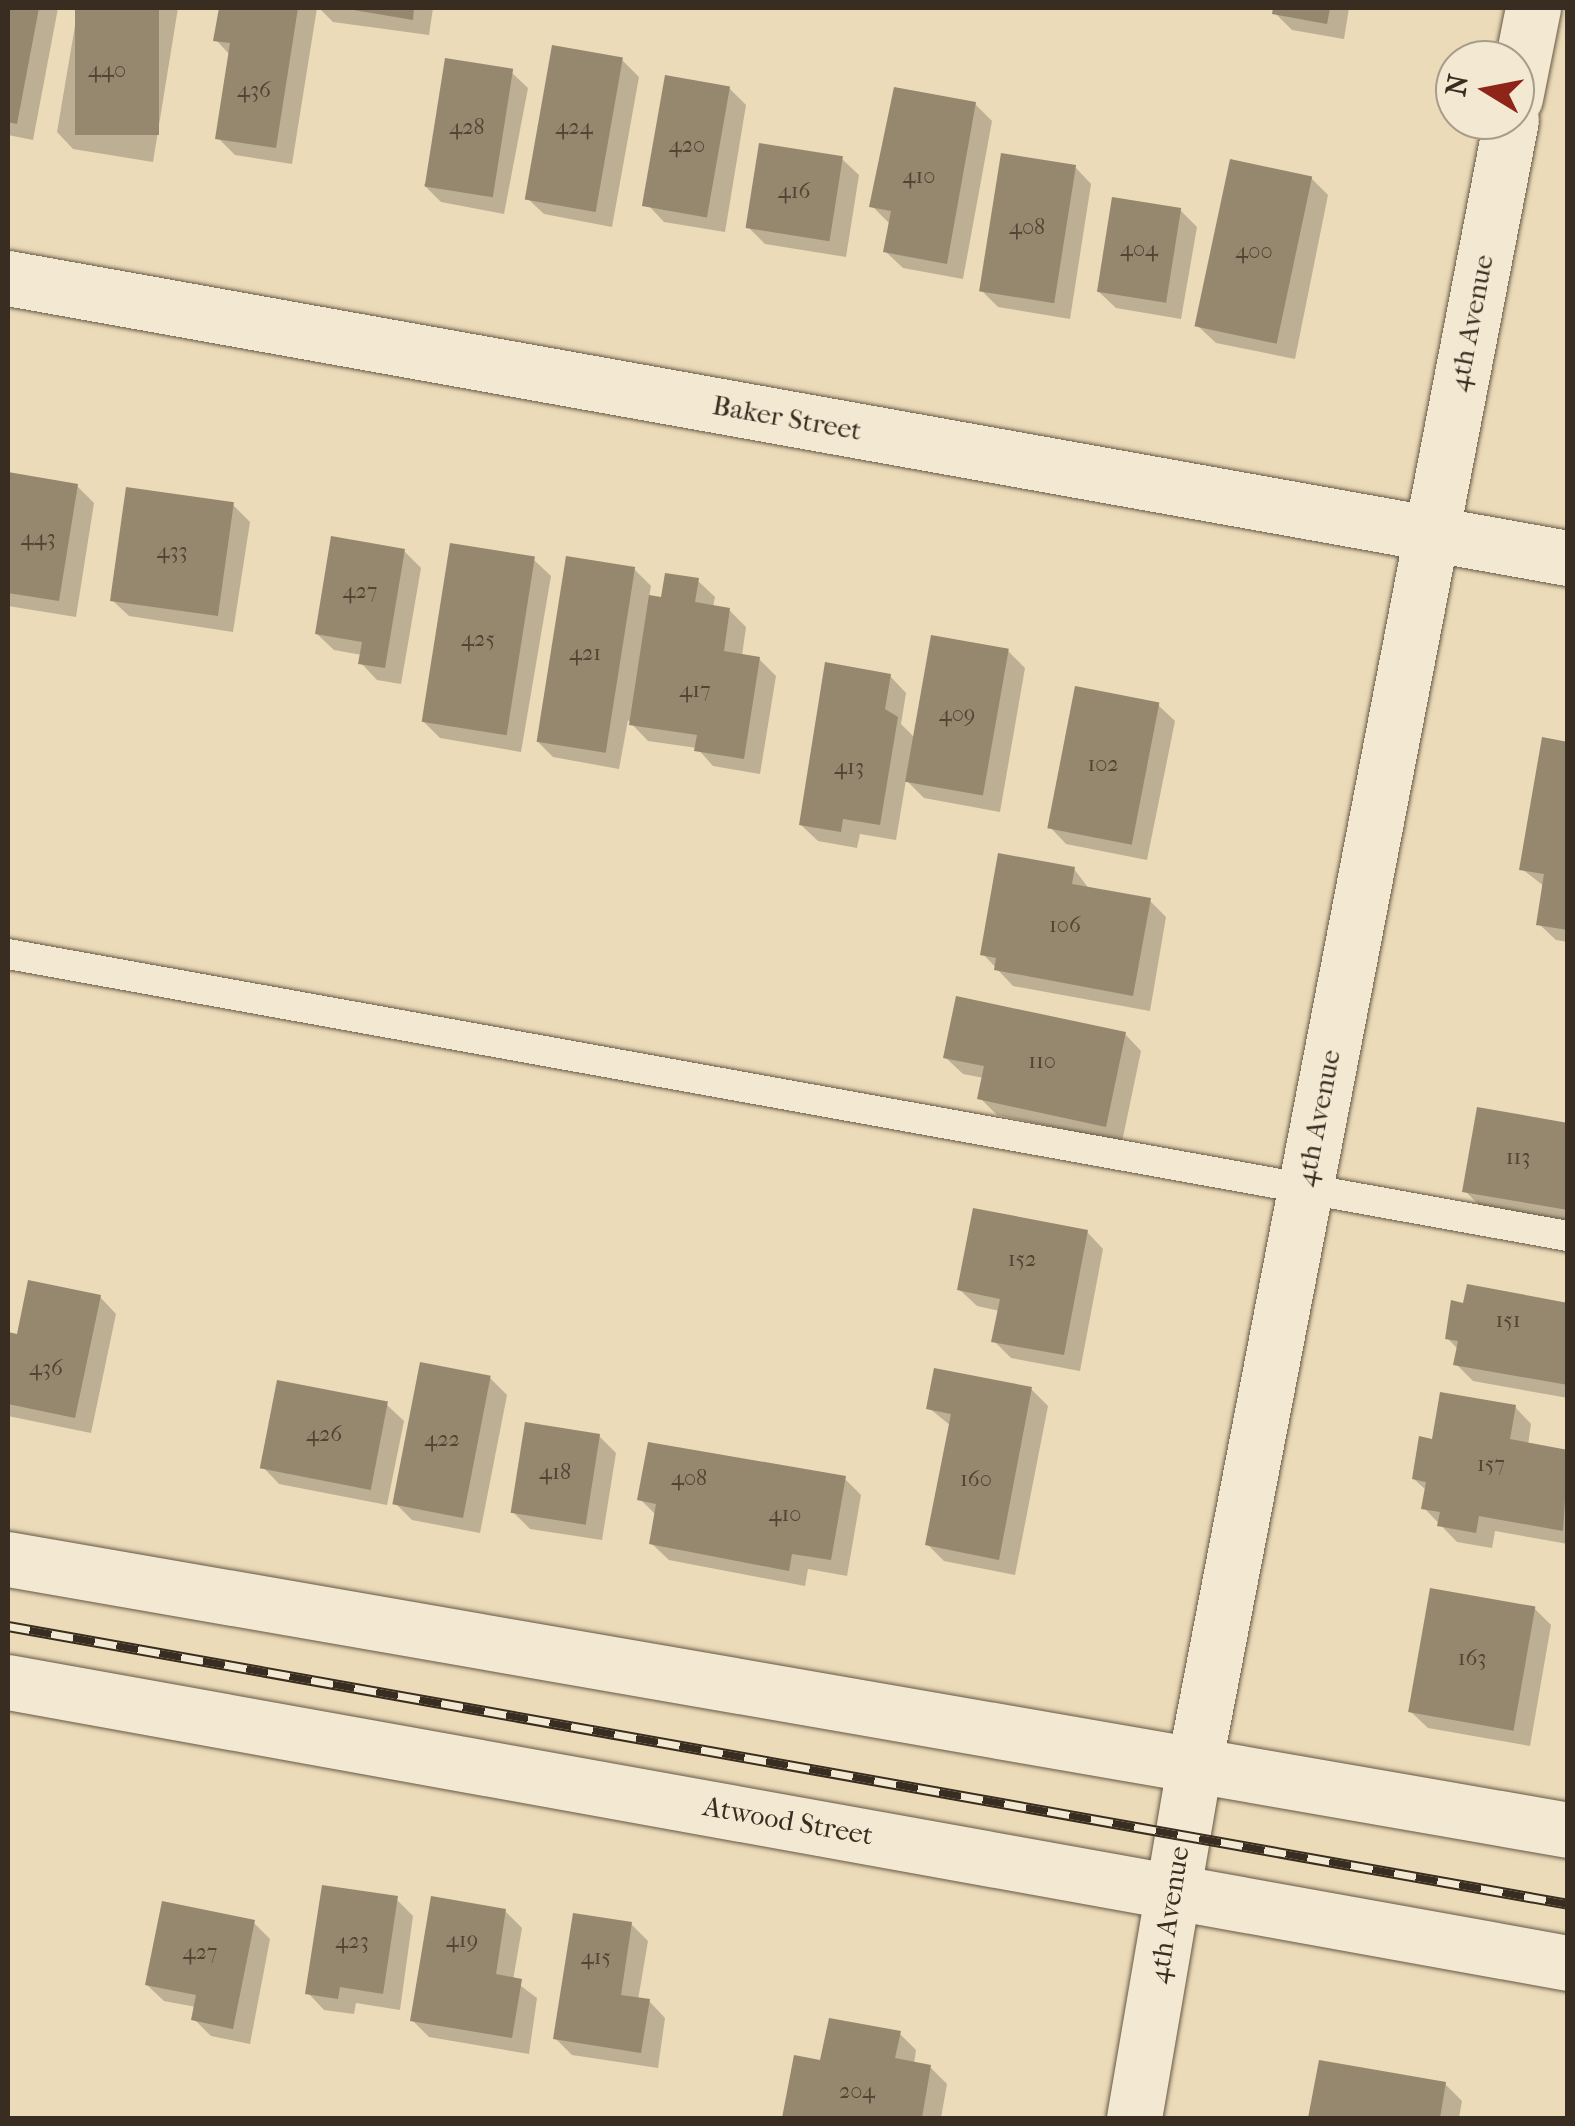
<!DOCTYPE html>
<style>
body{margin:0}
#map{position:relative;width:1575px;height:2126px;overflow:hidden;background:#ecdbb8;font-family:"IM FELL French Canon",serif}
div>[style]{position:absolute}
.shadow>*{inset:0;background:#0003}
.building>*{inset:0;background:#96876f;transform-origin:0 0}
.roads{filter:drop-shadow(0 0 2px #655846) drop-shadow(0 0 2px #655846)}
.service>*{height:30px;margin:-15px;padding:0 15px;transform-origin:15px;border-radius:15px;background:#f3e8d1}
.minor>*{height:55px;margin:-27.5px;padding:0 27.5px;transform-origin:27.5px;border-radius:27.5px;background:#f3e8d1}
.rail>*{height:11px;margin-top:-5.5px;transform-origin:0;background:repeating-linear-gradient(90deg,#f3e8d1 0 22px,#382d20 0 44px);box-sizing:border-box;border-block:2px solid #382d20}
span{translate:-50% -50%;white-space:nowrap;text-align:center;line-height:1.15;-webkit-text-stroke:9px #f3e8d1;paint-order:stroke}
.number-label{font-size:22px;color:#504434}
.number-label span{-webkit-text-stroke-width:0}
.street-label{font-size:28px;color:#382d20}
.frame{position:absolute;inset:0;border:10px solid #382d20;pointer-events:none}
.north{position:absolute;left:1435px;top:40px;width:100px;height:100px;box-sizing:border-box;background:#f3e8d1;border:2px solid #a89d8a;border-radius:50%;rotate:280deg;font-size:28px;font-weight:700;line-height:40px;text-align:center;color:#382d20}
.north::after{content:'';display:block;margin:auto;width:35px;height:45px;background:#8f2418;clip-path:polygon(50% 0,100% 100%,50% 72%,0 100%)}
</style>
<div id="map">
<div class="shadow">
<i style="clip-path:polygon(8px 8px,58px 8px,33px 140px,8px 135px)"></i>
<i style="clip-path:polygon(78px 8px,112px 12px,113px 8px,178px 8px,153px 162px,73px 149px,57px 132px)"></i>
<i style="clip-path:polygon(221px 8px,317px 8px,292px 164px,235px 155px,218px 138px,231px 56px,216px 40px)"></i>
<i style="clip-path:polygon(319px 8px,433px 8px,429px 35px,333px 22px)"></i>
<i style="clip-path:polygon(1276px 8px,1349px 8px,1344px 39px,1292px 30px,1275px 13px)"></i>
<i style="clip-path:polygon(622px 60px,639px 77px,612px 227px,544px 214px,527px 198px)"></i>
<i style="clip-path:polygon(511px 72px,528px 88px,504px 214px,441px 202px,424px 185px)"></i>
<i style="clip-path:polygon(729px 88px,746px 105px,725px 232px,664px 222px,648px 205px)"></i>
<i style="clip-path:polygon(975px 104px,992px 121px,963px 279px,903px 268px,886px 252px,889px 223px,872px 206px)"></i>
<i style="clip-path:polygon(842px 159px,859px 175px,846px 257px,765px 244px,748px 227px)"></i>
<i style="clip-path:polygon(1075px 167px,1091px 184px,1070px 319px,998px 307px,982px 291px)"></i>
<i style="clip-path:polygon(1311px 178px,1328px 195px,1295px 359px,1216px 343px,1199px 327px)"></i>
<i style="clip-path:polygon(1180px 210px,1197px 227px,1181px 319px,1116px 308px,1099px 292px)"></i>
<i style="clip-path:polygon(8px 475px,77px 486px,94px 503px,76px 617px,8px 606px)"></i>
<i style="clip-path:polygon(233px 505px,250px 522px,233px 632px,129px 616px,112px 600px)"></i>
<i style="clip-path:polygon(404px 551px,421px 568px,401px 684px,377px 680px,361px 663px,362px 655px,334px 650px,317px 634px)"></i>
<i style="clip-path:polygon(534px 560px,551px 576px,521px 752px,440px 738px,423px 721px)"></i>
<i style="clip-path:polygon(634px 569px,651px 586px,649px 597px,663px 600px,698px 581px,715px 597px,713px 607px,729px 610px,746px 627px,742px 656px,759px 659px,776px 676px,760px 774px,713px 766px,697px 748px,648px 741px,628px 720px,619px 769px,553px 757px,537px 741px)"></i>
<i style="clip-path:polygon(1008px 651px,1025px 668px,1000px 812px,924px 798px,906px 780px,896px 840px,860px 834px,857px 848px,818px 841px,801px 825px,890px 676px,906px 693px,901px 724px,915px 738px)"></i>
<i style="clip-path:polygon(1158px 705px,1175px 721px,1147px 860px,1066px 844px,1050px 827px)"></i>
<i style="clip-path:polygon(1568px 744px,1568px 942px,1556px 940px,1539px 924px,1545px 887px,1522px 869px)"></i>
<i style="clip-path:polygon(1074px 869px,1090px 890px,1149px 900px,1166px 917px,1150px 1011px,1013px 986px,983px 954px)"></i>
<i style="clip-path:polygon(1125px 1034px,1141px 1051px,1122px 1142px,997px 1115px,980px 1098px,984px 1078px,963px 1074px,946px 1058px)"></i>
<i style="clip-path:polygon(1568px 1126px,1568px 1223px,1482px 1208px,1465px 1191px)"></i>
<i style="clip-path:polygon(1087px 1232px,1103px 1249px,1080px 1371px,1011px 1358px,994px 1341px,1000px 1311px,977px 1306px,960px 1290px)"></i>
<i style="clip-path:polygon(100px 1297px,116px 1314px,91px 1433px,8px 1416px,8px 1334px,19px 1337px)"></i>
<i style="clip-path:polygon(1568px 1305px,1568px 1398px,1473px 1381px,1456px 1364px,1459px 1350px,1447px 1338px)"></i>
<i style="clip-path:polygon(490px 1378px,507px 1395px,480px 1533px,412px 1520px,395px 1503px)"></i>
<i style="clip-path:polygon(1031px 1389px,1048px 1406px,1015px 1575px,944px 1561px,927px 1544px,951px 1426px,929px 1408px)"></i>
<i style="clip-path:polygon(387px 1405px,404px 1421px,387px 1505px,279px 1484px,263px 1467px)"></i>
<i style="clip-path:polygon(1515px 1407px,1531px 1424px,1528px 1445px,1568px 1452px,1568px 1544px,1495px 1531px,1492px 1548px,1457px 1542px,1424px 1508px,1427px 1491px,1414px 1479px,1434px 1441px)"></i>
<i style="clip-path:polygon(599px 1436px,616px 1453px,602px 1540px,530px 1529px,513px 1512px)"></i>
<i style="clip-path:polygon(844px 1478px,861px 1495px,847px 1576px,808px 1569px,805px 1586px,669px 1560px,652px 1544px,657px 1516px,640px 1499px)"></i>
<i style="clip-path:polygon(1534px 1608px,1551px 1625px,1530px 1746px,1428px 1728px,1411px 1712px)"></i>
<i style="clip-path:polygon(396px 1899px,413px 1916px,400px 2010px,356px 2003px,354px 2014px,324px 2010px,308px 1993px)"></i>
<i style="clip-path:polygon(505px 1911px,522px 1928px,513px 1980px,537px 1998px,529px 2054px,429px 2037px,412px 2020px)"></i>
<i style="clip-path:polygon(253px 1922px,270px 1939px,250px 2044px,211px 2036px,194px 2019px,196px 2007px,164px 2001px,147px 1985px)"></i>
<i style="clip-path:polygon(631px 1924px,648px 1941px,638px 2000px,649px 2001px,665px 2018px,658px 2068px,572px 2055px,555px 2038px)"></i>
<i style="clip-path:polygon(900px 2034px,916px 2050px,914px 2064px,930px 2067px,947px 2084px,941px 2118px,785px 2118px,796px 2058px,822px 2063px)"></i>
<i style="clip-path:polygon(1321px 2063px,1445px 2084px,1462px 2101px,1459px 2118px,1311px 2118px)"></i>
</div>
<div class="building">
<i style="clip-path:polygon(8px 8px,39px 8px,17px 124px,8px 122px)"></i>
<i style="left:75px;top:8px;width:84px;height:127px"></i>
<i style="clip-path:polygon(219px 8px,298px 8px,276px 148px,215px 139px,230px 43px,213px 41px)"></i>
<i style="clip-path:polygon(342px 8px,414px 8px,413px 20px)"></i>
<i style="clip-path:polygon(1273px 8px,1330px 8px,1327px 24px,1272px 14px)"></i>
<i style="left:552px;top:45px;width:72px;height:157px;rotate:10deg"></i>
<i style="left:445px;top:58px;width:69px;height:130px;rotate:9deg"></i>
<i style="left:665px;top:75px;width:66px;height:133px;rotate:10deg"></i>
<i style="clip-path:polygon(894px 87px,976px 102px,947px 264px,883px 252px,891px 211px,869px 207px)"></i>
<i style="left:759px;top:143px;width:85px;height:86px;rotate:9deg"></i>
<i style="left:1001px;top:153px;width:76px;height:140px;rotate:9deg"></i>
<i style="left:1230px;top:159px;width:84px;height:171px;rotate:12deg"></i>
<i style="left:1112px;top:197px;width:70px;height:96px;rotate:9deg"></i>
<i style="clip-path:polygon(8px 472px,78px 484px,59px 601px,8px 593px)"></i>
<i style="left:126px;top:487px;width:109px;height:115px;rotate:8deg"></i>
<i style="clip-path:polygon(331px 536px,405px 549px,385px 668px,358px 664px,362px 642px,315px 634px)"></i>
<i style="left:450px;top:543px;width:86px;height:181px;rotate:9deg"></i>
<i style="left:566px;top:556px;width:70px;height:188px;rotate:9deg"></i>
<i style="clip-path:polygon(665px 573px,699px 578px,695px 602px,730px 608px,724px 651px,760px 657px,744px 759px,694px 751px,697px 735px,629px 725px,649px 595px,661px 597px)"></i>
<i style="left:931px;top:635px;width:79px;height:149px;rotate:10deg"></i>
<i style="clip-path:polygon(825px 662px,891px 674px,885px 709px,898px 717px,880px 825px,843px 819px,841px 832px,799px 825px)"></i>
<i style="left:1075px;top:686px;width:86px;height:145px;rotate:11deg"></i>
<i style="clip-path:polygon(1542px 737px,1568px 742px,1568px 930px,1536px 925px,1544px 874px,1519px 870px)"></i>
<i style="clip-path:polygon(998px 853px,1075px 867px,1072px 884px,1151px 898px,1133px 996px,994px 970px,996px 958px,980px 955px)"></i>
<i style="clip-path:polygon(956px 996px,1126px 1032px,1106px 1127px,977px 1099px,984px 1066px,943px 1058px)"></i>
<i style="clip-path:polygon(1477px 1107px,1568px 1123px,1568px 1210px,1462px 1192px)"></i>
<i style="clip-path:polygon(973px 1208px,1088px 1230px,1064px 1355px,991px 1342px,1000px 1299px,957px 1290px)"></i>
<i style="clip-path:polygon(28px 1280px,101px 1295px,75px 1418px,8px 1404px,8px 1332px,17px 1334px)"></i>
<i style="clip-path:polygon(1467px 1284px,1568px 1303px,1568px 1385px,1453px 1365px,1458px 1341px,1445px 1339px,1451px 1300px,1463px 1303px)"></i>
<i style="left:420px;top:1362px;width:72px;height:145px;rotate:11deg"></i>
<i style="clip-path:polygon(934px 1368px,1032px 1387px,999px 1560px,925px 1545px,951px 1414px,926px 1409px)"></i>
<i style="left:277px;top:1380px;width:113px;height:90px;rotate:11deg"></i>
<i style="clip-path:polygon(1440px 1392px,1516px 1405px,1510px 1439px,1568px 1450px,1563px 1531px,1479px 1516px,1476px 1533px,1437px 1526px,1440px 1512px,1421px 1509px,1426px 1482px,1412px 1479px,1419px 1436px,1432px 1439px)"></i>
<i style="left:525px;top:1422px;width:76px;height:92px;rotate:9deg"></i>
<i style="clip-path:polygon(648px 1442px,846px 1476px,831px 1560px,792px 1554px,789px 1571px,649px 1544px,656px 1504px,637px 1500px)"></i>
<i style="left:1430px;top:1588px;width:107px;height:126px;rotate:10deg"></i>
<i style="clip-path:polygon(322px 1885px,398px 1896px,383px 1994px,340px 1987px,338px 1999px,305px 1994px)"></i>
<i style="clip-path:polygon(431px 1896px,506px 1909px,496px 1974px,522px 1979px,512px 2038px,410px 2021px)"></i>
<i style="clip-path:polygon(162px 1901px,255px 1920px,233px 2029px,191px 2020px,196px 1995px,145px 1985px)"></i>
<i style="clip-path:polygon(573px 1913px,632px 1922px,621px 1995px,650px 1999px,641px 2053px,553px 2039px)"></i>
<i style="clip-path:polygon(829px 2018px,901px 2031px,895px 2058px,931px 2065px,922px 2118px,782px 2118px,794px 2055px,820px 2060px)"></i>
<i style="clip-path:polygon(1319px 2060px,1446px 2082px,1440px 2118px,1308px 2118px)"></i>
</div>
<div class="roads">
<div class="service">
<i style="left:8px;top:954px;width:1585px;rotate:10.25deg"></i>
</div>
<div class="minor">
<i style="left:1515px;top:98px;width:92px;rotate:-78.7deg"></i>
<i style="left:8px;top:278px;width:1585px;rotate:10.18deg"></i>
<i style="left:8px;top:1559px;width:1583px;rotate:9.85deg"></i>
<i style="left:8px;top:1682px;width:1585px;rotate:10.21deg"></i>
<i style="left:1134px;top:2118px;width:357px;rotate:-80.3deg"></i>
<i style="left:1194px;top:1766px;width:1676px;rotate:-79.1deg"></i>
</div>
</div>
<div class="rail">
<i style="left:8px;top:1626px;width:1585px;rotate:10.1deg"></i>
</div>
<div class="number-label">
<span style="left:107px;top:71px">440</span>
<span style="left:254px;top:91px">436</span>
<span style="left:467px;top:128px">428</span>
<span style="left:574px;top:128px">424</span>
<span style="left:687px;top:146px">420</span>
<span style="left:919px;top:177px">410</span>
<span style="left:794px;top:192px">416</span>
<span style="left:1027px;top:228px">408</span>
<span style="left:1139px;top:250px">404</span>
<span style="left:1254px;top:252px">400</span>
<span style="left:38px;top:539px">443</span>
<span style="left:172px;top:552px">433</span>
<span style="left:360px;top:592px">427</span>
<span style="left:478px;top:640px">425</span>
<span style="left:585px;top:654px">421</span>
<span style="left:695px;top:691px">417</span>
<span style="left:957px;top:715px">409</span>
<span style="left:1103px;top:765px">102</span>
<span style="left:849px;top:768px">413</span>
<span style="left:1065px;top:926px">106</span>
<span style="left:1042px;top:1062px">110</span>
<span style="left:1518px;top:1158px">113</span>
<span style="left:1022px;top:1260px">152</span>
<span style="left:1508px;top:1321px">151</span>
<span style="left:46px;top:1369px">436</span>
<span style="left:324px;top:1435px">426</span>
<span style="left:442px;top:1440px">422</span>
<span style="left:1491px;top:1465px">157</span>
<span style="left:555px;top:1473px">418</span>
<span style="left:689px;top:1479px">408</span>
<span style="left:976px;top:1480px">160</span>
<span style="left:785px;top:1515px">410</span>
<span style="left:1472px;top:1659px">163</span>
<span style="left:462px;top:1941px">419</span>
<span style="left:352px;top:1942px">423</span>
<span style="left:200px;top:1953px">427</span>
<span style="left:596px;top:1958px">415</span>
<span style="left:857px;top:2092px">204</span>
</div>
<div class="street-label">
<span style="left:1471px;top:323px;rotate:-79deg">4th Avenue</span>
<span style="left:787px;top:418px;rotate:10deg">Baker Street</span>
<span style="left:1318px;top:1118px;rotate:-79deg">4th Avenue</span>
<span style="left:788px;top:1821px;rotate:10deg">Atwood Street</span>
<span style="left:1169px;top:1915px;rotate:-81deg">4th Avenue</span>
</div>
<div class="frame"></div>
<div class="north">N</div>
</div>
